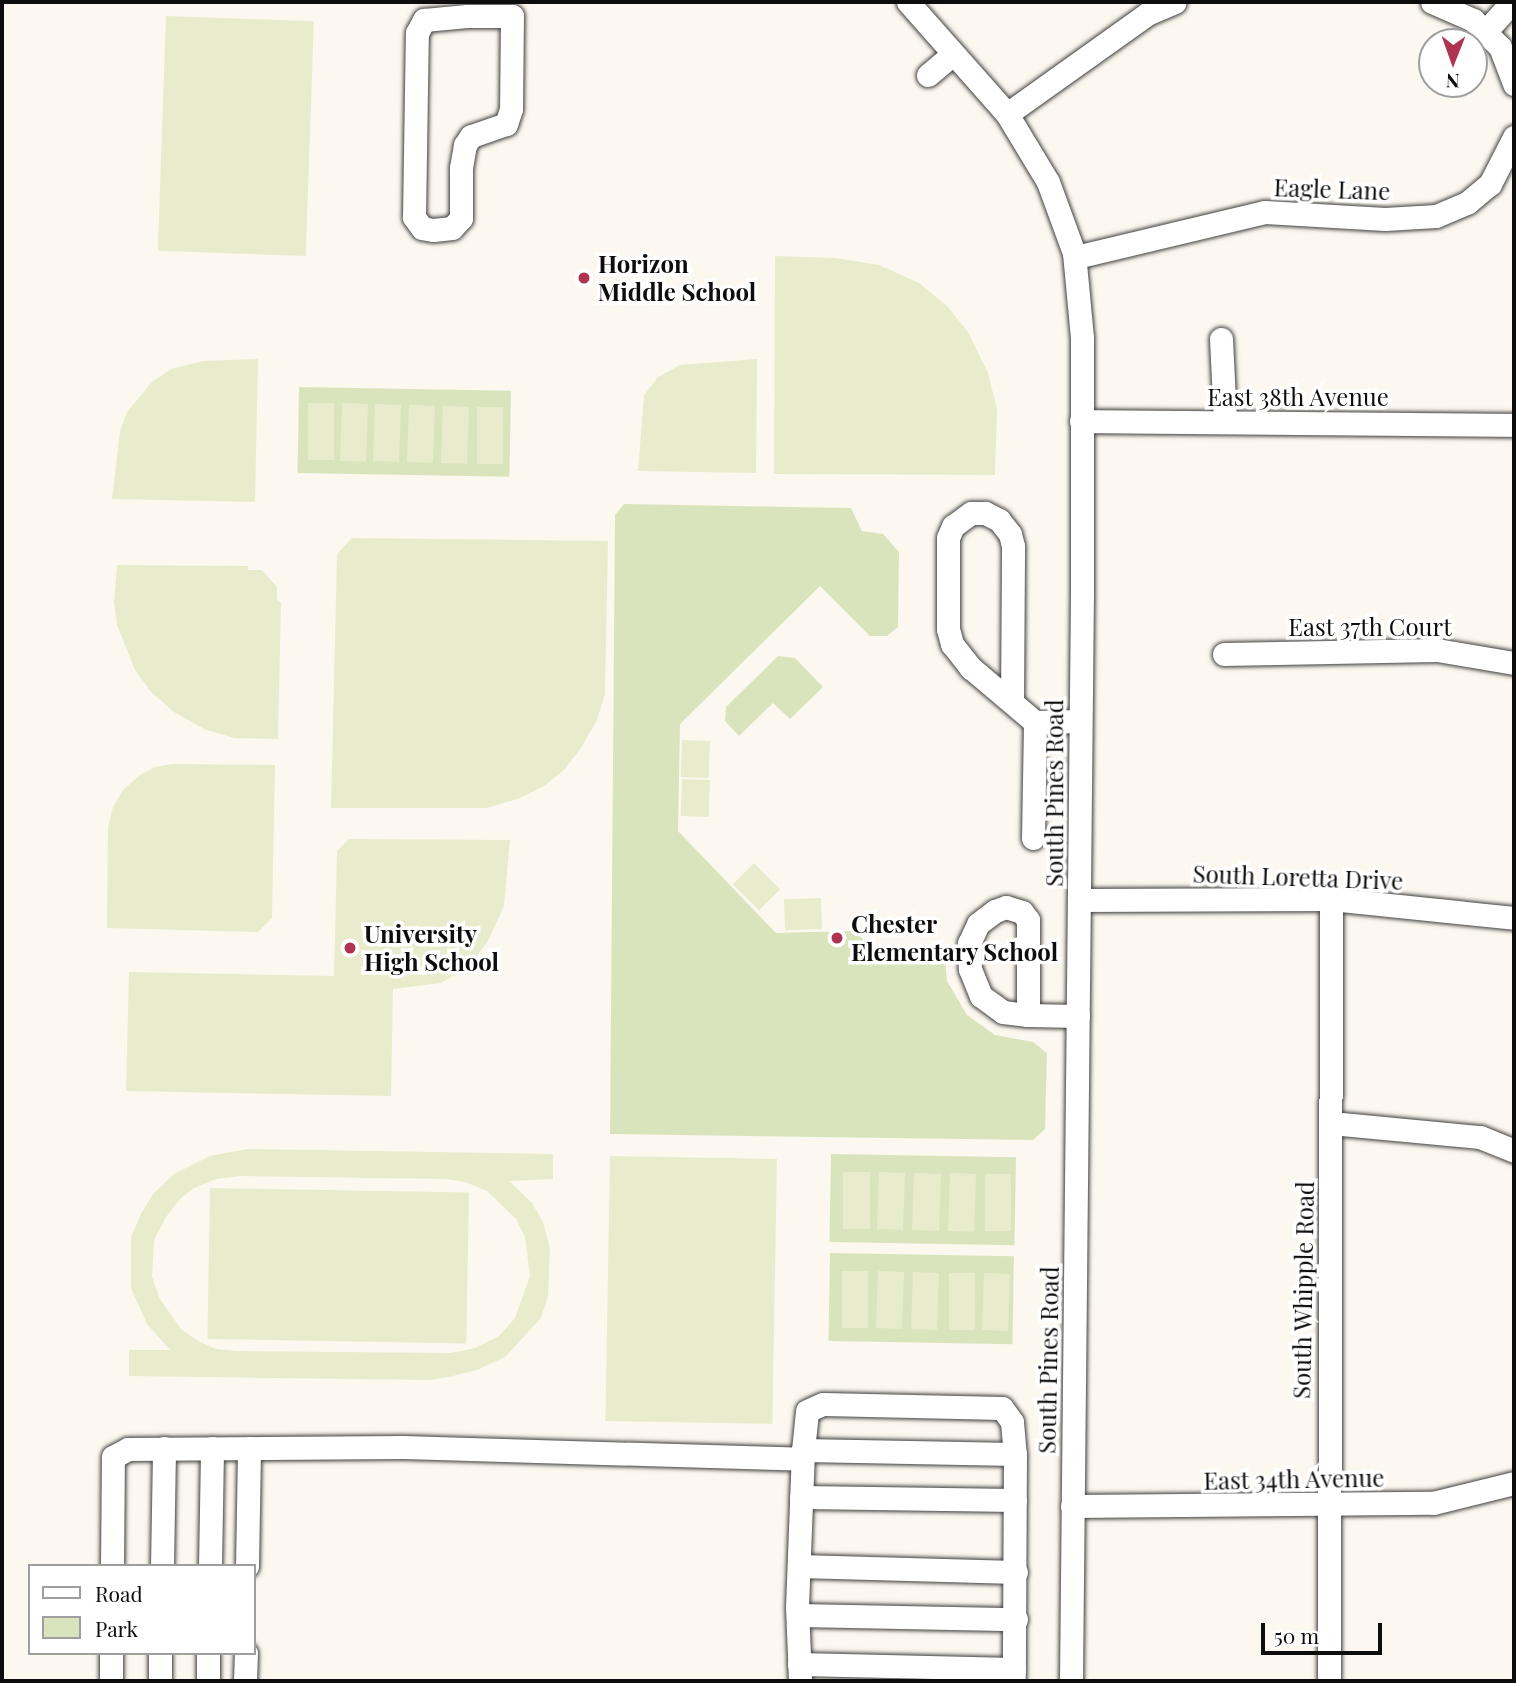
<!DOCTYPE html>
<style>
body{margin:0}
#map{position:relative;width:1516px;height:1683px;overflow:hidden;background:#fdf8ef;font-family:"Playfair Display",serif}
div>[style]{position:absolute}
.green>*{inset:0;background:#d9e4bc;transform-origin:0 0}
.pitch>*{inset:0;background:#e8eccd;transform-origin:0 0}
.roads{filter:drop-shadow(0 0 2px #404040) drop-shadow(0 0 2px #404040)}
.minor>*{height:23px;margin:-11.5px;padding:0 11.5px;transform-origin:11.5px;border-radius:11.5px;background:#fff}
.dots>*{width:19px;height:19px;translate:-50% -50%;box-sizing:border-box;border:4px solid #fff;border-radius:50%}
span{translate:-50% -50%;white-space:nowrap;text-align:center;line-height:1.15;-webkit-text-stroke:7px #fff;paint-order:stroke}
.street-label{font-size:24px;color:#0d0d0d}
.poi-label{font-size:24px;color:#0d0d0d;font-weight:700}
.left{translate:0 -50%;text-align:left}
.frame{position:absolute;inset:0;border:4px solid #0d0d0d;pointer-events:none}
.legend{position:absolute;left:28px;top:1564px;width:228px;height:91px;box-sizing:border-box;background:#fff;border:2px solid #9e9e9e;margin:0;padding:9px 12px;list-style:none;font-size:21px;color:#0d0d0d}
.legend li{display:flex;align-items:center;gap:14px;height:35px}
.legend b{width:35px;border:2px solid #9e9e9e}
.north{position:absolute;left:1418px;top:28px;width:70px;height:70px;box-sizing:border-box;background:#fff;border:2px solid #9e9e9e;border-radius:50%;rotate:181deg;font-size:19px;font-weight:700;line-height:28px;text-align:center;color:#0d0d0d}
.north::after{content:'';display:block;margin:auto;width:24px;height:32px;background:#ae3452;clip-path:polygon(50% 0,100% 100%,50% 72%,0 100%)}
.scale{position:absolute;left:1261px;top:1623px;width:121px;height:32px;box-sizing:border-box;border:4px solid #0d0d0d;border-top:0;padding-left:9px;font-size:21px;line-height:24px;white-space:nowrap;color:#0d0d0d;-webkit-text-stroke:5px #fff;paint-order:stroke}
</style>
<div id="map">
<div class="green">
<i style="left:299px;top:387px;width:212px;height:86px;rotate:1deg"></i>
<i style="clip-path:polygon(624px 504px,851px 508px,862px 531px,883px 534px,899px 552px,898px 627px,887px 636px,870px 636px,820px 586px,680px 724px,678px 831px,776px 933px,853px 931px,877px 950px,878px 960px,945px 959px,947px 981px,967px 1015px,995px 1035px,1033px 1042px,1047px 1053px,1045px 1129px,1033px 1140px,610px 1134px,615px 515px)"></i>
<i style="clip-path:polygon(778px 656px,795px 658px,823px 687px,790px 719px,773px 703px,739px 736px,725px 721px,726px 707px)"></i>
<i style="left:831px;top:1154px;width:185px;height:88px;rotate:1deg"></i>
<i style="left:830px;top:1253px;width:184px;height:88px;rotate:1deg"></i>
</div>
<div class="pitch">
<i style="left:166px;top:16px;width:148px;height:235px;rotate:2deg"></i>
<i style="clip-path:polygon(775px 256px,835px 258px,879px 265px,919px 283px,947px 306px,968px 332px,988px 373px,997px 409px,995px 475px,774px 474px)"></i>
<i style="clip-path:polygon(258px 359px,255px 502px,112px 499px,120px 431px,127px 412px,152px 382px,171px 369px,203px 361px)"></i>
<i style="clip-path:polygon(757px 359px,756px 473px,638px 471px,644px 395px,658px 377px,680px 365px)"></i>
<i style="left:308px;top:403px;width:26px;height:57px"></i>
<i style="left:342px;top:403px;width:26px;height:58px;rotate:2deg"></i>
<i style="left:375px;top:404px;width:26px;height:57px;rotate:2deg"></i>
<i style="left:409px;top:405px;width:26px;height:57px;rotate:2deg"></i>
<i style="left:443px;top:406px;width:26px;height:57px;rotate:2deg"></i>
<i style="left:477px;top:407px;width:26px;height:57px"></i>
<i style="clip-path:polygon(352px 538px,608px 541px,605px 694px,597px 720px,581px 748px,564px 770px,544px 786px,520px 798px,487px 808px,331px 808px,337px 554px)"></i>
<i style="clip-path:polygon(117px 565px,248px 566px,248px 570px,262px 570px,277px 587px,277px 601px,281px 602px,278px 739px,235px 738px,206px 730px,174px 712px,151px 692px,135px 670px,117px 625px,114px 602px)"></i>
<i style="left:682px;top:740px;width:28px;height:37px;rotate:2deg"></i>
<i style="clip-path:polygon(172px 764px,275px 765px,272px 918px,258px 932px,107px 928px,108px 827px,113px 807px,123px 790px,140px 775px,155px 767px)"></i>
<i style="left:682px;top:779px;width:28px;height:37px;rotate:2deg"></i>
<i style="clip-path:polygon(349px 839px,510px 840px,504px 906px,487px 943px,467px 968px,441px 983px,393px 989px,391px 1096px,126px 1091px,129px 972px,334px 976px,337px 851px)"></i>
<i style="left:754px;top:863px;width:37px;height:30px;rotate:45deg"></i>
<i style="left:821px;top:898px;width:31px;height:37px;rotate:88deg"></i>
<i style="clip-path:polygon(evenodd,247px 1149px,553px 1154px,553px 1179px,509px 1181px,532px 1203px,543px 1222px,550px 1249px,548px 1296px,541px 1318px,505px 1357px,477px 1370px,453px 1376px,430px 1380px,129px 1376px,129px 1350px,170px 1350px,147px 1324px,131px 1288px,131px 1237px,141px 1214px,153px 1194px,174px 1174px,210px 1156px,247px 1149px,241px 1176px,446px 1179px,465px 1182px,487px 1191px,516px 1219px,525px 1237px,530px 1276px,515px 1318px,499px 1336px,475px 1348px,451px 1353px,237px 1351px,216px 1349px,198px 1341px,181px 1329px,160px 1299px,152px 1277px,154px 1240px,166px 1217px,180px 1199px,194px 1188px,216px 1179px,241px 1176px)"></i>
<i style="left:610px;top:1156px;width:167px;height:265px;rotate:1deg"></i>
<i style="left:843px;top:1172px;width:27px;height:57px"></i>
<i style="left:879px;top:1172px;width:26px;height:57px;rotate:2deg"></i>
<i style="left:914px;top:1173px;width:27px;height:57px;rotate:2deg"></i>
<i style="left:950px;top:1173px;width:26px;height:58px;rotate:2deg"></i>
<i style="left:985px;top:1174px;width:26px;height:57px"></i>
<i style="left:210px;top:1188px;width:259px;height:151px;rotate:1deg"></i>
<i style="left:842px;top:1271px;width:26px;height:57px"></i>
<i style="left:878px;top:1271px;width:26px;height:57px;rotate:2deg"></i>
<i style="left:913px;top:1272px;width:26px;height:57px;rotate:2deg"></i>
<i style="left:949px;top:1273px;width:26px;height:57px"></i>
<i style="left:984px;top:1273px;width:26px;height:57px;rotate:2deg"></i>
</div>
<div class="roads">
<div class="minor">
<i style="left:908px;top:2px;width:149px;rotate:48.5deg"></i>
<i style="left:1007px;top:114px;width:79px;rotate:58.9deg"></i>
<i style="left:1048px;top:182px;width:76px;rotate:69.9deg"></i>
<i style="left:1074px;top:253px;width:85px;rotate:84.6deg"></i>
<i style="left:1082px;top:338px;width:255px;rotate:90deg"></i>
<i style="left:1082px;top:593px;width:1088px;rotate:90.58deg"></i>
<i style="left:1432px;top:2px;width:45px;rotate:23.7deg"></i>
<i style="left:1473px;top:20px;width:38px;rotate:45deg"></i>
<i style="left:1500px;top:47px;width:40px;rotate:69deg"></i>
<i style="left:467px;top:16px;width:45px"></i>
<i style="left:512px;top:16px;width:93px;rotate:90.6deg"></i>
<i style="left:511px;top:109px;width:16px;rotate:108deg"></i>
<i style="left:506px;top:124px;width:37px;rotate:161deg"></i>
<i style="left:471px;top:136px;width:11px;rotate:124deg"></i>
<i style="left:465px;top:145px;width:23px;rotate:100deg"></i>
<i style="left:461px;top:168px;width:50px;rotate:90deg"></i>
<i style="left:461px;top:218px;width:13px;rotate:132deg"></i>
<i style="left:452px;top:228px;width:19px;rotate:174deg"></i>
<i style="left:433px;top:230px;width:11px;rotate:-170deg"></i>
<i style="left:422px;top:228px;width:14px;rotate:-126deg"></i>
<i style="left:414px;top:217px;width:184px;rotate:-89.1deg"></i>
<i style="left:417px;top:33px;width:15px;rotate:-62deg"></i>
<i style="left:424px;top:20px;width:43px;rotate:-5.3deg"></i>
<i style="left:1485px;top:32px;width:40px;rotate:-48deg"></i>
<i style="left:928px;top:75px;width:33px;rotate:-40deg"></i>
<i style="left:1007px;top:114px;width:172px;rotate:-35.5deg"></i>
<i style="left:1147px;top:14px;width:30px;rotate:-23deg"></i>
<i style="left:1074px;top:253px;width:4px;rotate:63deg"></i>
<i style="left:1076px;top:257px;width:194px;rotate:-13.4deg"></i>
<i style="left:1265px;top:212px;width:120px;rotate:3.3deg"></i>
<i style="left:1385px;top:219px;width:51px;rotate:-3.4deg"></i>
<i style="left:1436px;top:216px;width:34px;rotate:-23deg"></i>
<i style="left:1467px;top:203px;width:30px;rotate:-40deg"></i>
<i style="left:1490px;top:184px;width:53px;rotate:-62.9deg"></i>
<i style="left:1221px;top:339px;width:83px;rotate:87.2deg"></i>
<i style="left:1081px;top:421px;width:433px;rotate:0.5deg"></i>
<i style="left:1224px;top:654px;width:213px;rotate:-1.1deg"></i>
<i style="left:1437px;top:650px;width:78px;rotate:9.6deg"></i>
<i style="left:1012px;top:701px;width:155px;rotate:-89.6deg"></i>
<i style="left:1013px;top:546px;width:12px;rotate:-104deg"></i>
<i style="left:1010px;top:534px;width:18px;rotate:-128deg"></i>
<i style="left:999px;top:520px;width:16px;rotate:-153deg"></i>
<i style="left:985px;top:513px;width:14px;rotate:180deg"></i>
<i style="left:971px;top:513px;width:22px;rotate:144deg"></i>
<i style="left:953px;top:526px;width:13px;rotate:113deg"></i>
<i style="left:948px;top:538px;width:91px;rotate:90deg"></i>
<i style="left:948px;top:629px;width:16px;rotate:75deg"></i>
<i style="left:952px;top:644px;width:31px;rotate:52deg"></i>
<i style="left:971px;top:668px;width:84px;rotate:40.2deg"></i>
<i style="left:1035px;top:722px;width:45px;rotate:-1.3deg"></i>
<i style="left:1033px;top:838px;width:116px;rotate:-89deg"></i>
<i style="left:1079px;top:900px;width:252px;rotate:-0.2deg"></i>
<i style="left:1331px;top:899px;width:184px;rotate:5.9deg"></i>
<i style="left:1028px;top:1015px;width:95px;rotate:-90deg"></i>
<i style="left:1028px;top:920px;width:10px;rotate:-127deg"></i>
<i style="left:1022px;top:912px;width:17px;rotate:-163deg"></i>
<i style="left:1006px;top:907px;width:12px;rotate:160deg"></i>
<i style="left:995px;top:911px;width:21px;rotate:143deg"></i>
<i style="left:978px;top:924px;width:21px;rotate:115deg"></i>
<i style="left:969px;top:943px;width:26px;rotate:88deg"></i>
<i style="left:970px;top:969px;width:29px;rotate:68deg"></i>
<i style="left:981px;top:996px;width:27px;rotate:36deg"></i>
<i style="left:1003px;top:1012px;width:25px;rotate:7deg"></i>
<i style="left:1028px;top:1015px;width:50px;rotate:1.1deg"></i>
<i style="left:1331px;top:1123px;width:150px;rotate:5.4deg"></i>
<i style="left:1480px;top:1137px;width:37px;rotate:22deg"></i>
<i style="left:803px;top:1450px;width:212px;rotate:1.1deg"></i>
<i style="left:801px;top:1497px;width:214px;rotate:0.8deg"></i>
<i style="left:1072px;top:1506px;width:361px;rotate:-0.5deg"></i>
<i style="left:1433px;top:1503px;width:83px;rotate:-13.9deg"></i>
<i style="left:112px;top:1566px;width:109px;rotate:-89.5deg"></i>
<i style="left:113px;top:1457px;width:17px;rotate:-28deg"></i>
<i style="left:128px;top:1449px;width:275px;rotate:-0.4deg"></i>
<i style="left:403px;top:1447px;width:400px;rotate:1.7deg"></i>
<i style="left:162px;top:1566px;width:118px;rotate:-89deg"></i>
<i style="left:210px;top:1566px;width:118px;rotate:-89deg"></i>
<i style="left:247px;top:1566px;width:118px;rotate:-89deg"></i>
<i style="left:799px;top:1566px;width:217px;rotate:1.6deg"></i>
<i style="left:798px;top:1615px;width:218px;rotate:1.1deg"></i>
<i style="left:799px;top:1664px;width:215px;rotate:1.3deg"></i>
<i style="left:111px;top:1681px;width:28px;rotate:-90deg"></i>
<i style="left:160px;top:1681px;width:28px;rotate:-90deg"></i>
<i style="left:208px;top:1681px;width:28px;rotate:-90deg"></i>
<i style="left:245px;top:1681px;width:28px;rotate:-88deg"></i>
<i style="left:800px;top:1681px;width:74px;rotate:-92.3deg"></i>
<i style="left:797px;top:1607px;width:157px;rotate:-87.8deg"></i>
<i style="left:803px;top:1450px;width:39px;rotate:-84deg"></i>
<i style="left:807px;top:1411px;width:17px;rotate:-24deg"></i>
<i style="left:823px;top:1404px;width:179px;rotate:1.3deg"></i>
<i style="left:1002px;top:1408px;width:17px;rotate:54deg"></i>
<i style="left:1012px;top:1422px;width:32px;rotate:85deg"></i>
<i style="left:1015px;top:1454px;width:227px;rotate:90.3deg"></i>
<i style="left:1329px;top:1681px;width:782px;rotate:-89.85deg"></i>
</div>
</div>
<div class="dots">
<i style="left:584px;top:278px;background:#ae3452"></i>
<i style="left:837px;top:938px;background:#ae3452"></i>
<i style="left:350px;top:948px;background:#ae3452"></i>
</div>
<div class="street-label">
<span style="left:1332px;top:189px;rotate:2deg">Eagle Lane</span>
<span style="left:1298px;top:397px">East 38th Avenue</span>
<span style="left:1370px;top:627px">East 37th Court</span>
<span style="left:1054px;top:793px;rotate:-90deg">South Pines Road</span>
<span style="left:1298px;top:877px;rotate:2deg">South Loretta Drive</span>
<span style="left:1303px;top:1290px;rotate:-89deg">South Whipple Road</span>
<span style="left:1048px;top:1360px;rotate:-89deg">South Pines Road</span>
<span style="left:1294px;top:1479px;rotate:-1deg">East 34th Avenue</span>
</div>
<div class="poi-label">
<span class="left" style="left:598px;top:278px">Horizon<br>Middle School</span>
<span class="left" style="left:851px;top:938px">Chester<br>Elementary School</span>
<span class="left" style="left:364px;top:948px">University<br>High School</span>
</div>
<div class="frame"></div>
<ul class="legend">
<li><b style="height:9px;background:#fff"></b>Road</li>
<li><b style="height:19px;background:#d9e4bc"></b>Park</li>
</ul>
<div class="north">N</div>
<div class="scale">50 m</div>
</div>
